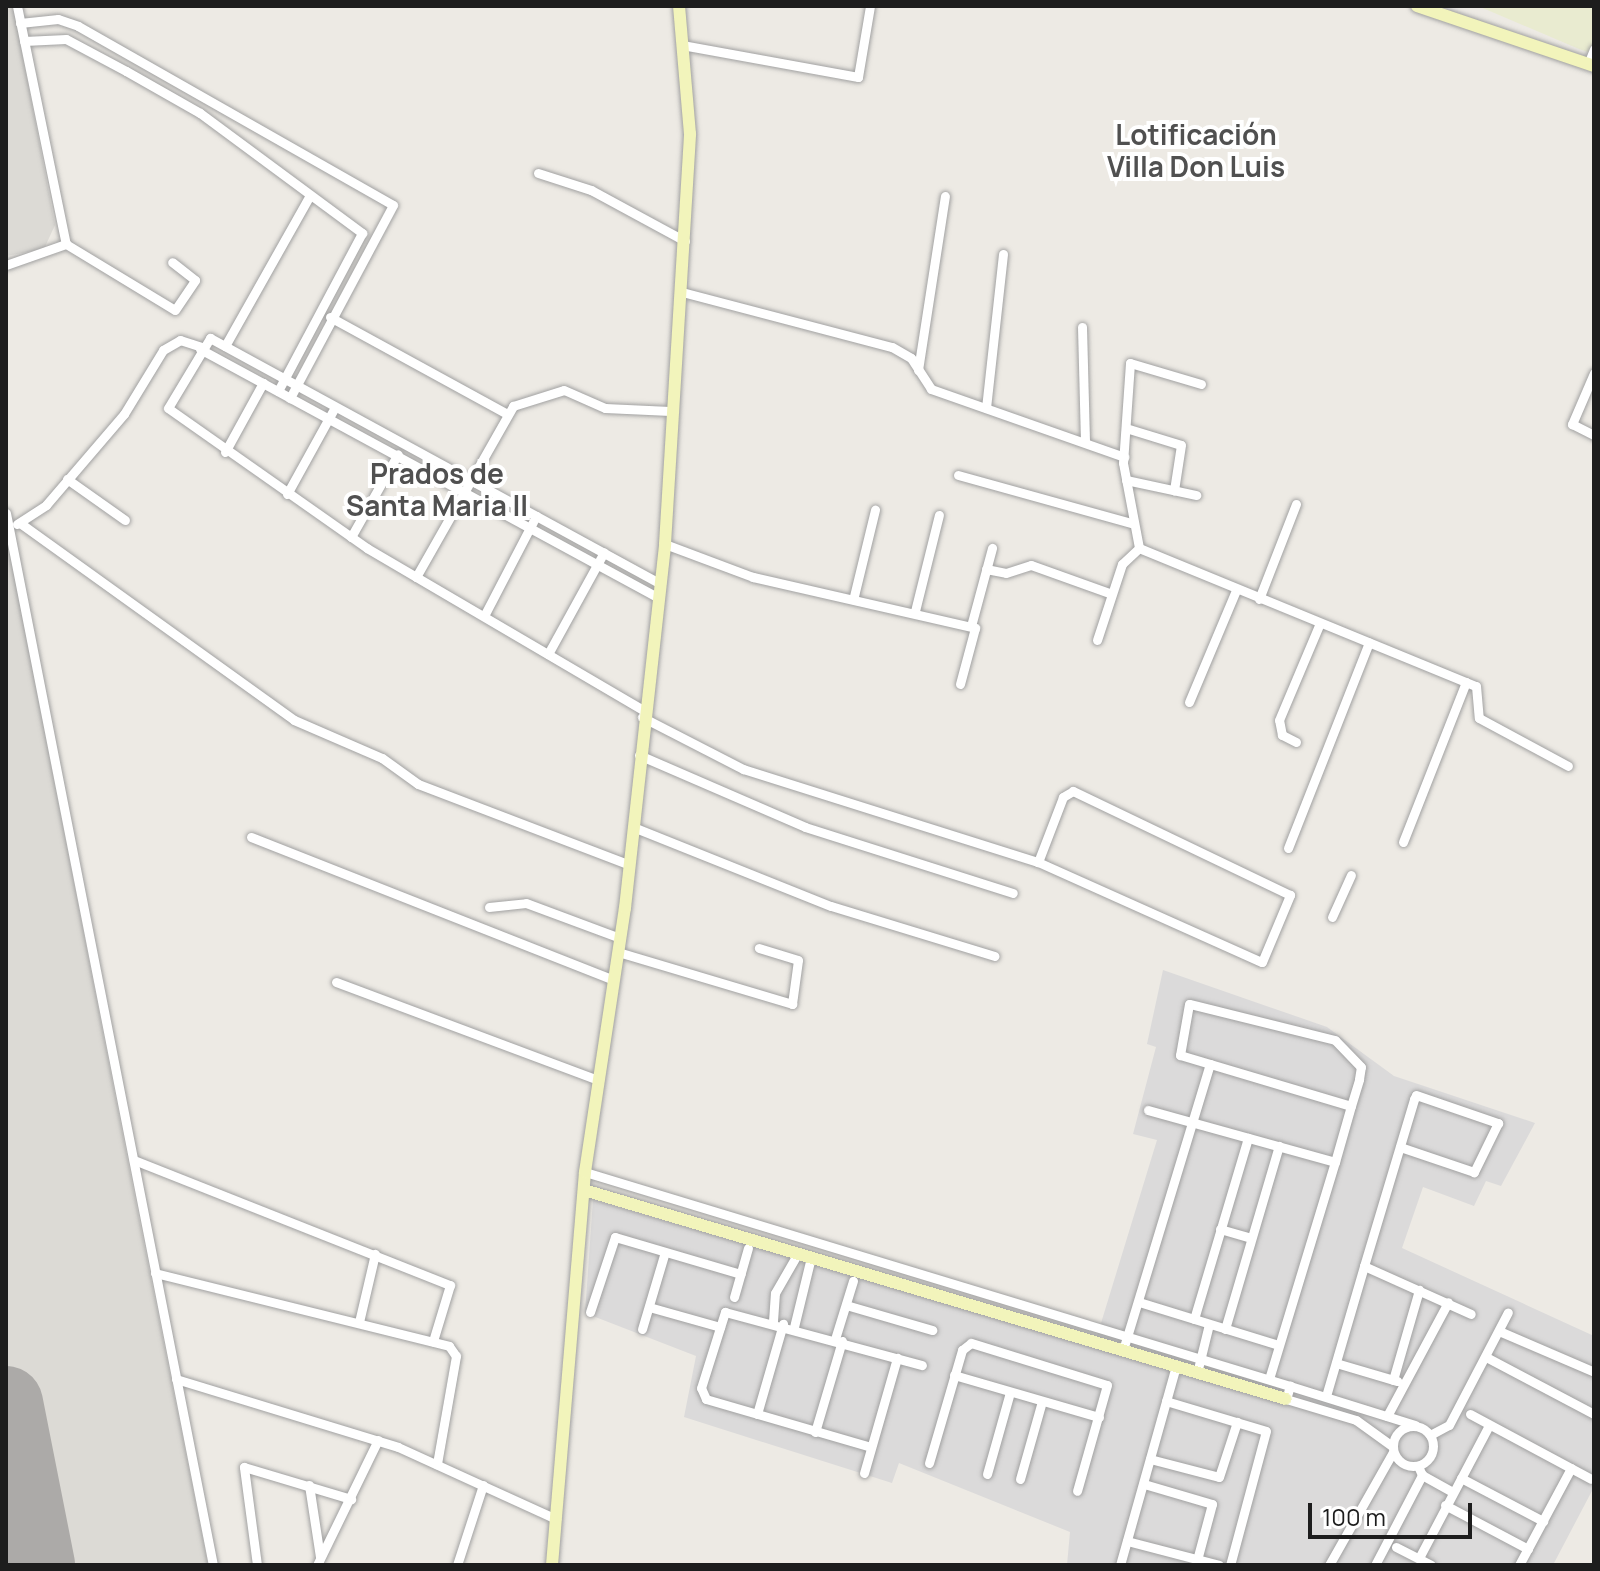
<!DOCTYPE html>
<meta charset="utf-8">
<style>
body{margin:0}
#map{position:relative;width:1600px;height:1571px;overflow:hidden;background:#edeae4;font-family:Manrope,sans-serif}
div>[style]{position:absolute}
.residential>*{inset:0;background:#dbdada}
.airport>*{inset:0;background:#dcdad5}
.farmland>*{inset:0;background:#e9ebd0}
.runway>*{height:74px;margin:-37px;padding:0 37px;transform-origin:37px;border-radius:37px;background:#acaaa8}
.roads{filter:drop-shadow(0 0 2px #a1a1a1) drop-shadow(0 0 2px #a1a1a1)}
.street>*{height:9px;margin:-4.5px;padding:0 4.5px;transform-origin:4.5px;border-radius:4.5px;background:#fff}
.street>.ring{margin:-4.5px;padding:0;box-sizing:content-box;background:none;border:9px solid #fff;border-radius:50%}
.secondary>*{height:12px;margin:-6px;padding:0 6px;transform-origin:6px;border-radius:6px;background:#f2f4bb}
span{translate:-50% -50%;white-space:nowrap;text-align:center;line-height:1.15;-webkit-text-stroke:8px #fff;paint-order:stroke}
.neighbourhood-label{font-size:28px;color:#505050;font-weight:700}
.frame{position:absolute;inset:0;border:8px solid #1d1d1d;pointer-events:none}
.scale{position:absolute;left:1308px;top:1503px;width:164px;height:36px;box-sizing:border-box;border:4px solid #1d1d1d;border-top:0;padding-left:10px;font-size:24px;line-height:28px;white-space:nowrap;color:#1d1d1d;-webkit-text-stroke:6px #fff;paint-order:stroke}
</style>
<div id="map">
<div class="residential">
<i style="clip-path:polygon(1163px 970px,1327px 1027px,1394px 1076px,1535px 1123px,1501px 1186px,1486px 1181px,1474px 1206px,1423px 1187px,1402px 1248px,1594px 1336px,1594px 1487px,1553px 1565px,1067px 1565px,1070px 1532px,899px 1463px,892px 1483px,684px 1417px,696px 1356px,585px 1313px,593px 1200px,1094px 1346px,1157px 1140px,1133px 1134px,1156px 1047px,1147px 1044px)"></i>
</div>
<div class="airport">
<i style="clip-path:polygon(6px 6px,13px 6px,55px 225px,44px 249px,6px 256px)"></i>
<i style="clip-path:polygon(6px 532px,138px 1214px,208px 1565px,6px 1565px)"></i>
</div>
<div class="farmland">
<i style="clip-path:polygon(1478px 6px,1594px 6px,1594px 54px,1579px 49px)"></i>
</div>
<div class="runway">
<i style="left:6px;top:1403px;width:165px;rotate:78.8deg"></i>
</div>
<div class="roads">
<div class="street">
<i style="left:17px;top:6px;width:243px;rotate:78.4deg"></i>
<i style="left:66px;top:244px;width:127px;rotate:31.2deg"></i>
<i style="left:175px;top:310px;width:36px;rotate:-56deg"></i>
<i style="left:195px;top:280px;width:29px;rotate:-142deg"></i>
<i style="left:20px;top:23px;width:38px;rotate:-6deg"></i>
<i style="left:58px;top:19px;width:21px;rotate:19deg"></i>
<i style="left:78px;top:26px;width:362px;rotate:29.6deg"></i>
<i style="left:393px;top:205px;width:219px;rotate:118.1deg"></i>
<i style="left:24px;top:41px;width:42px;rotate:-2.7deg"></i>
<i style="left:66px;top:39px;width:68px;rotate:28.1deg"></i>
<i style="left:126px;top:71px;width:85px;rotate:29.6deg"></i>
<i style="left:200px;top:113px;width:202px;rotate:36.5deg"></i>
<i style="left:362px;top:233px;width:179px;rotate:118deg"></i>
<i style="left:682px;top:45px;width:179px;rotate:10.3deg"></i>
<i style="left:858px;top:77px;width:72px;rotate:-80.4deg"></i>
<i style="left:1588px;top:64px;width:16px;rotate:-68deg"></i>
<i style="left:538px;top:173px;width:56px;rotate:17.8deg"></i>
<i style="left:591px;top:190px;width:107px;rotate:28.5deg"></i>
<i style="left:6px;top:265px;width:64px;rotate:-19.3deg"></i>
<i style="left:682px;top:292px;width:217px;rotate:14.7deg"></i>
<i style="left:892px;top:347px;width:22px;rotate:30deg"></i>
<i style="left:911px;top:358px;width:37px;rotate:57deg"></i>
<i style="left:931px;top:389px;width:205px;rotate:19.4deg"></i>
<i style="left:330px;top:317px;width:200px;rotate:28.7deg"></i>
<i style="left:1082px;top:327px;width:114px;rotate:88.5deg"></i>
<i style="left:225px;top:346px;width:173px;rotate:-60.6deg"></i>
<i style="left:200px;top:349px;width:520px;rotate:28.49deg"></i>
<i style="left:918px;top:370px;width:176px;rotate:-81.2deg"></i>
<i style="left:1594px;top:373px;width:56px;rotate:113.3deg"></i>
<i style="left:1572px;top:424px;width:25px;rotate:27deg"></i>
<i style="left:1201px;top:384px;width:74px;rotate:-163.5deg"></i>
<i style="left:1130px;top:363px;width:100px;rotate:94deg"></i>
<i style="left:1123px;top:463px;width:86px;rotate:79.3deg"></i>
<i style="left:1139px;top:548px;width:364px;rotate:22.3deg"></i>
<i style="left:1476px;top:686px;width:32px;rotate:85deg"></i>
<i style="left:1479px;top:718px;width:101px;rotate:28.3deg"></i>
<i style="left:986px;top:408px;width:155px;rotate:-83.7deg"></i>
<i style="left:1129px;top:429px;width:54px;rotate:17.1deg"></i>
<i style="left:1181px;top:445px;width:46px;rotate:98.8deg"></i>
<i style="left:225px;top:452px;width:79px;rotate:-61.2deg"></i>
<i style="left:958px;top:475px;width:180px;rotate:15.5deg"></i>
<i style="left:67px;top:479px;width:71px;rotate:35.3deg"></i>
<i style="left:1126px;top:480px;width:72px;rotate:12.1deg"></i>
<i style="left:287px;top:494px;width:99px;rotate:-61.1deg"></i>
<i style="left:6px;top:513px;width:1072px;rotate:78.87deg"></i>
<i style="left:20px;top:523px;width:337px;rotate:35.7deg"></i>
<i style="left:294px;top:720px;width:96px;rotate:23.4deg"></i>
<i style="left:382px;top:758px;width:44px;rotate:35.8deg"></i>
<i style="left:418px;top:784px;width:227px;rotate:20.9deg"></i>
<i style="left:17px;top:524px;width:35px;rotate:-33deg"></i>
<i style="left:46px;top:505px;width:120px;rotate:-49.4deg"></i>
<i style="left:124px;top:414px;width:75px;rotate:-58.6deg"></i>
<i style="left:163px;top:350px;width:20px;rotate:-30deg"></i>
<i style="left:180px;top:340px;width:22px;rotate:18deg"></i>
<i style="left:351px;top:537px;width:95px;rotate:-60.5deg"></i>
<i style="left:665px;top:544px;width:94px;rotate:20.6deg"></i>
<i style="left:753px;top:577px;width:228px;rotate:12.9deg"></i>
<i style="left:975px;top:628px;width:58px;rotate:105deg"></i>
<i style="left:986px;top:569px;width:20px;rotate:11deg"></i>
<i style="left:1006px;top:573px;width:26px;rotate:-18deg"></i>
<i style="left:1031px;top:565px;width:83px;rotate:19.7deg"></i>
<i style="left:416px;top:577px;width:197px;rotate:-60.4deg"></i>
<i style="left:513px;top:406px;width:53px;rotate:-17.4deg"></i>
<i style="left:564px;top:390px;width:45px;rotate:23.7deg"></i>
<i style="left:605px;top:408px;width:65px;rotate:2.6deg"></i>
<i style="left:854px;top:596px;width:89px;rotate:-76.3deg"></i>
<i style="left:1259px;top:599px;width:102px;rotate:-68.7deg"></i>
<i style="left:915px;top:611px;width:99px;rotate:-76deg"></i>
<i style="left:484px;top:616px;width:113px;rotate:-62.5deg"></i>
<i style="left:971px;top:626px;width:81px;rotate:-74.9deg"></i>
<i style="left:1097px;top:640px;width:80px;rotate:-71.8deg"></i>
<i style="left:1122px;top:564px;width:23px;rotate:-43deg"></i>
<i style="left:548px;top:654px;width:116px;rotate:-61.2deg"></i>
<i style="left:1189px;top:702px;width:121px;rotate:-67.2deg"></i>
<i style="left:643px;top:710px;width:320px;rotate:-149.6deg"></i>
<i style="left:367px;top:548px;width:243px;rotate:-144.9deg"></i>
<i style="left:168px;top:408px;width:82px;rotate:-59deg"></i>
<i style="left:210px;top:338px;width:511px;rotate:28.62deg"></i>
<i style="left:642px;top:717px;width:114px;rotate:27.2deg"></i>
<i style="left:743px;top:769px;width:309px;rotate:17.5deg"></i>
<i style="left:1038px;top:862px;width:245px;rotate:24.1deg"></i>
<i style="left:1262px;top:962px;width:73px;rotate:-67.3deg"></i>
<i style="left:1290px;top:895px;width:241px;rotate:-154.4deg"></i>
<i style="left:1073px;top:791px;width:12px;rotate:149deg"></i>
<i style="left:1063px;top:797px;width:70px;rotate:111deg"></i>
<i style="left:1296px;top:742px;width:16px;rotate:-153deg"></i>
<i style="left:1282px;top:735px;width:15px;rotate:-101deg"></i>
<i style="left:1279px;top:720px;width:105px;rotate:-67.1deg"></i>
<i style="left:639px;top:755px;width:181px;rotate:23.4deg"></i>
<i style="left:805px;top:827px;width:218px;rotate:17.6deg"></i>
<i style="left:633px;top:827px;width:213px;rotate:21.8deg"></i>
<i style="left:831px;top:906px;width:171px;rotate:17deg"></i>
<i style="left:251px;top:837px;width:388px;rotate:21.5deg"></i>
<i style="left:1403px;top:842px;width:172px;rotate:-68.5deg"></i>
<i style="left:1288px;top:848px;width:221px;rotate:-68.5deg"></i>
<i style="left:489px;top:907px;width:37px;rotate:-6deg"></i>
<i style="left:526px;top:903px;width:100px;rotate:20.4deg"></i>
<i style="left:1332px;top:917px;width:46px;rotate:-65.7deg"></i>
<i style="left:618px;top:952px;width:182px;rotate:16.6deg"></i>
<i style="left:792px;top:1004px;width:44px;rotate:-82.2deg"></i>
<i style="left:798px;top:960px;width:41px;rotate:-162.9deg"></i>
<i style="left:336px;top:982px;width:278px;rotate:20.5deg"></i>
<i style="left:1148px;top:1110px;width:194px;rotate:15.5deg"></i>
<i style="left:134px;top:1160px;width:340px;rotate:21.6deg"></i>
<i style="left:450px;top:1285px;width:59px;rotate:106.9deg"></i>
<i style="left:585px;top:1172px;width:737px;rotate:16.89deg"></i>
<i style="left:1220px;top:1229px;width:32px;rotate:16deg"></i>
<i style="left:1364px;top:1266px;width:117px;rotate:24.2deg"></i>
<i style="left:155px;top:1273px;width:303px;rotate:13.9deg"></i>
<i style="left:449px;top:1346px;width:12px;rotate:55deg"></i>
<i style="left:456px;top:1356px;width:110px;rotate:100deg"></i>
<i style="left:734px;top:1297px;width:51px;rotate:-74.1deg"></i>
<i style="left:1139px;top:1302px;width:146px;rotate:17.1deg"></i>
<i style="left:846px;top:1305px;width:90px;rotate:16.2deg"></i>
<i style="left:649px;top:1307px;width:74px;rotate:15.7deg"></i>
<i style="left:590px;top:1312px;width:79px;rotate:-71.6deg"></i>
<i style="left:615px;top:1237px;width:131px;rotate:16.4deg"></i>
<i style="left:1194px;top:1319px;width:189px;rotate:-73.4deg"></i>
<i style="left:773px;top:1321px;width:28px;rotate:-86deg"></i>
<i style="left:775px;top:1293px;width:46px;rotate:-60.1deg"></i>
<i style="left:359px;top:1322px;width:70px;rotate:-76.8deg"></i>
<i style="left:794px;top:1327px;width:72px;rotate:-76.3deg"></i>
<i style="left:642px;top:1329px;width:80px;rotate:-73.4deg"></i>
<i style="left:1225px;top:1329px;width:191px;rotate:-73.6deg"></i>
<i style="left:1499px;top:1331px;width:103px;rotate:23.3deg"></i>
<i style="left:835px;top:1339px;width:61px;rotate:-72.8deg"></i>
<i style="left:1123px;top:1350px;width:299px;rotate:-73.1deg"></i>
<i style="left:1486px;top:1357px;width:122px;rotate:27.8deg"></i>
<i style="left:1336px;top:1363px;width:64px;rotate:16.4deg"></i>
<i style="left:1197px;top:1373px;width:50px;rotate:-76.2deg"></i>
<i style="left:954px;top:1375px;width:151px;rotate:16.2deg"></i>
<i style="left:176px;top:1379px;width:232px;rotate:17deg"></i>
<i style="left:398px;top:1447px;width:174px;rotate:24.5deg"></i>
<i style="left:1269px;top:1379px;width:227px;rotate:-73.1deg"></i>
<i style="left:1335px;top:1162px;width:58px;rotate:-74.1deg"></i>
<i style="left:1351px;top:1106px;width:28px;rotate:-73deg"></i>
<i style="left:1359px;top:1079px;width:12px;rotate:-81deg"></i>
<i style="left:1361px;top:1067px;width:37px;rotate:-134deg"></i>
<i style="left:1335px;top:1040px;width:150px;rotate:-166.1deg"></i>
<i style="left:1189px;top:1004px;width:52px;rotate:100deg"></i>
<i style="left:1180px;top:1055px;width:178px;rotate:16.6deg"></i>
<i style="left:1393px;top:1380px;width:94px;rotate:-73.9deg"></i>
<i style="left:1326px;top:1396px;width:135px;rotate:-73.7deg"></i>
<i style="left:1364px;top:1266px;width:174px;rotate:-73.3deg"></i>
<i style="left:1414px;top:1099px;width:4px;rotate:-63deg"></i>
<i style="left:1416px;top:1095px;width:87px;rotate:18.9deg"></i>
<i style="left:1498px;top:1123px;width:55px;rotate:116.1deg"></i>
<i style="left:1474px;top:1172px;width:78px;rotate:-161.3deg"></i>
<i style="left:1166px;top:1401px;width:104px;rotate:16.7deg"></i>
<i style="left:1266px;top:1431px;width:139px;rotate:105deg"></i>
<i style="left:757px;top:1414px;width:94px;rotate:-73.9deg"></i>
<i style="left:1470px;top:1414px;width:137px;rotate:28.2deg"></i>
<i style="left:1387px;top:1416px;width:129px;rotate:-61.8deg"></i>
<i class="ring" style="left:1393px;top:1426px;width:31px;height:31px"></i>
<i style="left:815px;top:1432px;width:95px;rotate:-73.5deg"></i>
<i style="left:1430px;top:1435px;width:21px;rotate:-28deg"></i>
<i style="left:1449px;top:1425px;width:127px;rotate:-62.4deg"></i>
<i style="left:1392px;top:1446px;width:44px;rotate:-144.2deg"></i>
<i style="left:1356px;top:1420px;width:73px;rotate:-163.3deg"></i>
<i style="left:1286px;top:1399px;width:14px;rotate:-73deg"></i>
<i style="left:1290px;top:1386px;width:131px;rotate:17.3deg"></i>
<i style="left:871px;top:1447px;width:172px;rotate:-163.8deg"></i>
<i style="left:706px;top:1399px;width:12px;rotate:-114deg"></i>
<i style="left:701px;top:1388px;width:80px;rotate:-72.5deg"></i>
<i style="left:725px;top:1312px;width:204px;rotate:15.1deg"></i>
<i style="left:1150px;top:1459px;width:71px;rotate:14.6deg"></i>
<i style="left:1219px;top:1477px;width:58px;rotate:-71.9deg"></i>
<i style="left:929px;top:1463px;width:118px;rotate:-73.7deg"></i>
<i style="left:962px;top:1350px;width:11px;rotate:-38deg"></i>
<i style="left:971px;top:1343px;width:142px;rotate:17.2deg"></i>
<i style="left:1107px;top:1385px;width:110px;rotate:105.8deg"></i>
<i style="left:864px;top:1473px;width:120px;rotate:-74deg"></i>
<i style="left:987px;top:1474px;width:85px;rotate:-74.3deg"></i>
<i style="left:1422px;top:1475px;width:35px;rotate:29deg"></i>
<i style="left:1461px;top:1478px;width:93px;rotate:27.7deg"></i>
<i style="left:1020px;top:1479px;width:81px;rotate:-74.2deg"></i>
<i style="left:1144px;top:1484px;width:71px;rotate:16.4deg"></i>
<i style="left:1212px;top:1504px;width:58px;rotate:105deg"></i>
<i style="left:309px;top:1485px;width:73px;rotate:81.3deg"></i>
<i style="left:1445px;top:1505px;width:94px;rotate:27.9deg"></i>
<i style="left:1127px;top:1541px;width:95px;rotate:14.6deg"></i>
<i style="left:1396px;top:1547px;width:39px;rotate:27deg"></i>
<i style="left:1419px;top:1558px;width:150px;rotate:-62.2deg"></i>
<i style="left:257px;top:1565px;width:99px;rotate:-97.6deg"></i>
<i style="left:244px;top:1467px;width:112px;rotate:16.7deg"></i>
<i style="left:317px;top:1565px;width:139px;rotate:-64deg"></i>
<i style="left:457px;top:1565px;width:84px;rotate:-72deg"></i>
<i style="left:1120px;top:1565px;width:207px;rotate:-74.3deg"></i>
<i style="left:1329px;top:1565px;width:130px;rotate:-60.5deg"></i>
<i style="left:1375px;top:1565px;width:102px;rotate:-62.4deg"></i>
<i style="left:1422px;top:1475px;width:10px;rotate:-114deg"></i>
<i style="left:1519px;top:1565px;width:110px;rotate:-61.8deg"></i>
</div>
<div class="secondary">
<i style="left:1417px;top:6px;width:187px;rotate:18.7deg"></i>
<i style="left:584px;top:1190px;width:732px;rotate:16.58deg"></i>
<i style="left:552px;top:1565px;width:394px;rotate:-85.2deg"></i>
<i style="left:585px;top:1172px;width:267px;rotate:-81.4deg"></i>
<i style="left:625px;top:908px;width:366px;rotate:-83.7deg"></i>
<i style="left:665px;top:544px;width:411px;rotate:-86.5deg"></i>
<i style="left:690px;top:134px;width:128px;rotate:-94.9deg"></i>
</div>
</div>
<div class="neighbourhood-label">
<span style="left:1196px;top:150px">Lotificación<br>Villa Don Luis</span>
<span style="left:437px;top:489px">Prados de<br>Santa Maria II</span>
</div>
<div class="frame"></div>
<div class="scale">100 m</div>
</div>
